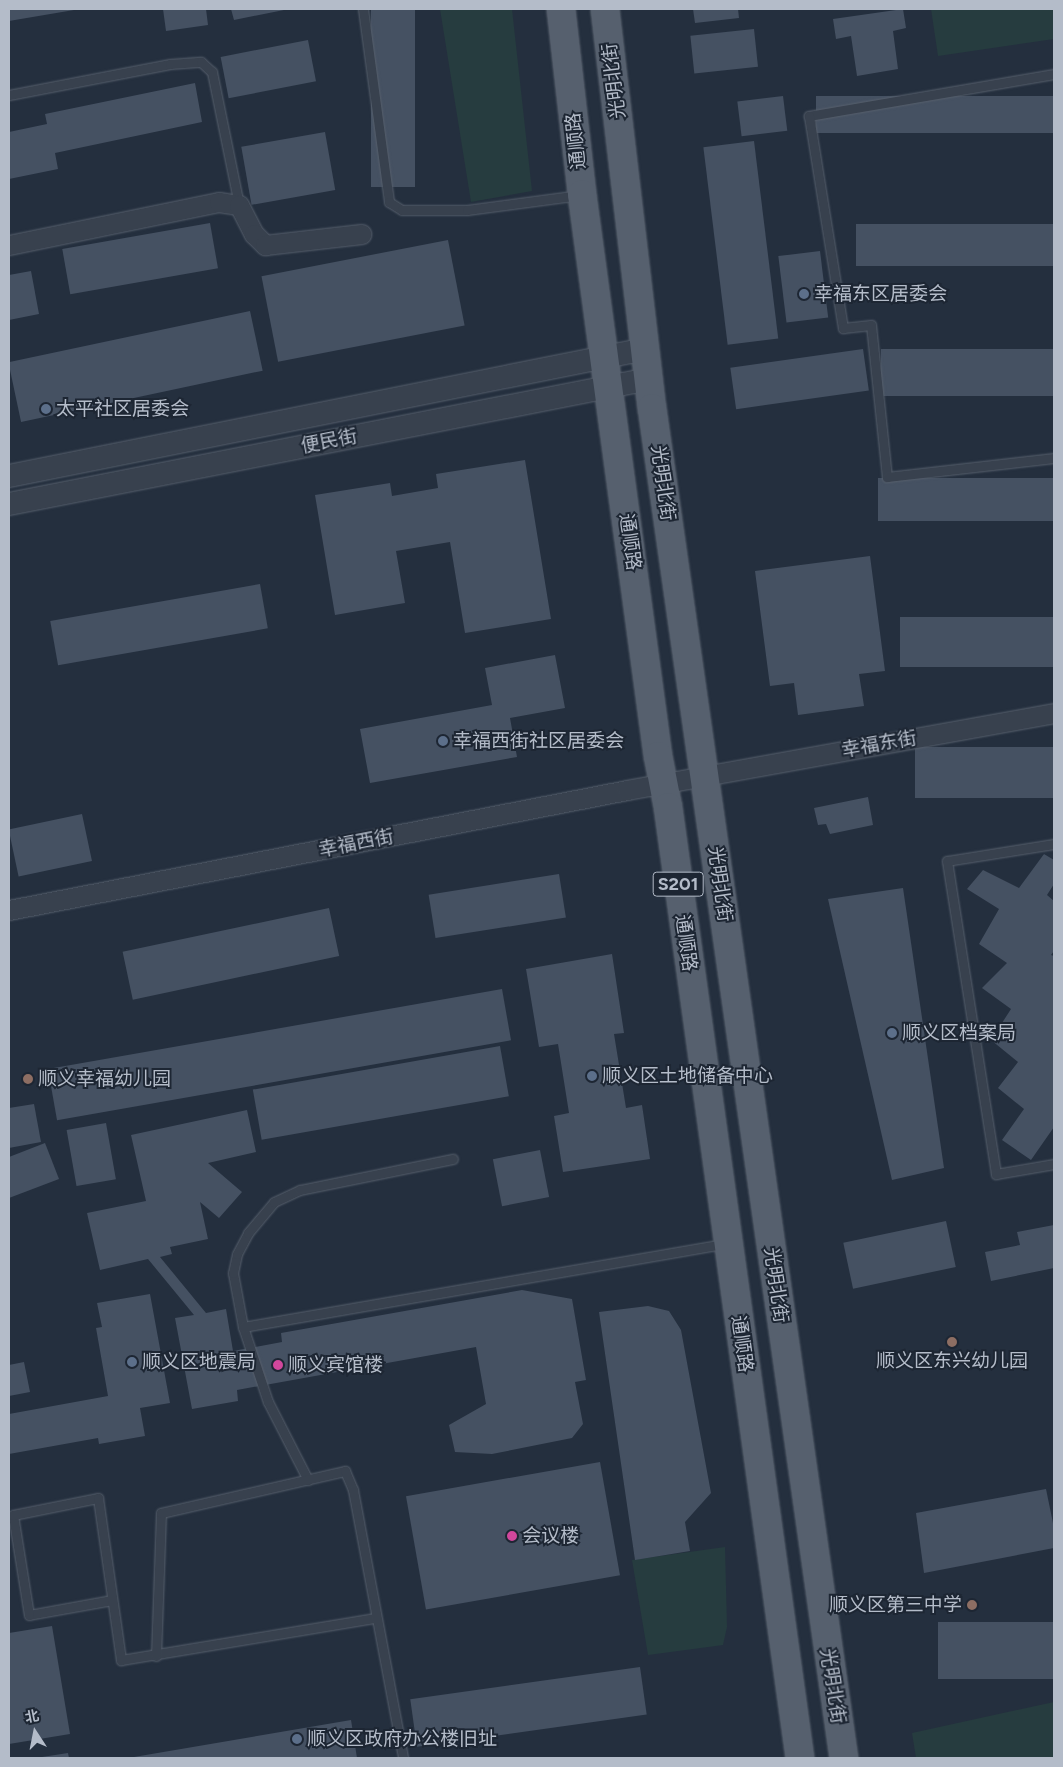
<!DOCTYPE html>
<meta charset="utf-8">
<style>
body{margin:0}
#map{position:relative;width:1063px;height:1767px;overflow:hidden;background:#242f3e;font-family:Figtree,"Noto Sans SC",sans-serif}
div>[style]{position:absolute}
.green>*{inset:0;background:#263c3f}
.building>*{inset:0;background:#455162;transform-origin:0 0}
.roads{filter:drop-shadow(0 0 1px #565f6c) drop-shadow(0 0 1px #565f6c)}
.service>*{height:9px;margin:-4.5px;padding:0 4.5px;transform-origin:4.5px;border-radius:4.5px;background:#38414e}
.minor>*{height:19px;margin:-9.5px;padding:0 9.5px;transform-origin:9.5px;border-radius:9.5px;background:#38414e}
.tertiary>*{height:22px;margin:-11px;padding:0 11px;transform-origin:11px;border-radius:11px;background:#38414e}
.primary>*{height:28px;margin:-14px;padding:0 14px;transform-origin:14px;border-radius:14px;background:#56606e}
.dots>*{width:14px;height:14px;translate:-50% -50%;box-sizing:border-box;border:2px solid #1d2633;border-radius:50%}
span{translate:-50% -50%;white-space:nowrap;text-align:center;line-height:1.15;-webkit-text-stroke:4px #1d2633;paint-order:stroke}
.shield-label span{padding:1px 4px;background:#1d2633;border:1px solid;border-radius:4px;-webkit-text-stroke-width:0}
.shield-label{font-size:18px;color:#b4bcc9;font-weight:700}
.street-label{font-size:19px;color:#b4bcc9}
.poi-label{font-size:19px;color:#b4bcc9}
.left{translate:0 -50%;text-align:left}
.right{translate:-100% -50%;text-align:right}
.frame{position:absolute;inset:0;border:10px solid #b4bcc9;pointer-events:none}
.north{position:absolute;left:10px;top:1707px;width:50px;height:50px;-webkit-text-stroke:4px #1d2633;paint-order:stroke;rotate:349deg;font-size:14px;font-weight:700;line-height:20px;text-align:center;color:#b4bcc9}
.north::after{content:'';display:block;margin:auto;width:18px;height:22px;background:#b4bcc9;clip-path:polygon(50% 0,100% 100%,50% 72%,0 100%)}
</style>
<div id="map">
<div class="green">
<i style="clip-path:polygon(440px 9px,512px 9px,532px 191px,471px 202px)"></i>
<i style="clip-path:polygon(931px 9px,1054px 9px,1054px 39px,938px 56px)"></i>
<i style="clip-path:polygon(725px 1547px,727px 1627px,723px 1645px,648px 1655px,632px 1560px)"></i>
<i style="clip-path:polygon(1054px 1702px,1054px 1758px,916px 1758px,912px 1733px)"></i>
</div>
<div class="building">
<i style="clip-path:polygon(9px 9px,74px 9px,74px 10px,9px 21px)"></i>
<i style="clip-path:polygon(163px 9px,206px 9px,208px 25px,166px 31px)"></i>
<i style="clip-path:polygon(231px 9px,284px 9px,284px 10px,234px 20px)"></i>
<i style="left:371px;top:9px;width:44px;height:178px"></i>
<i style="clip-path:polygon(693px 9px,738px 9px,739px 18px,695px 23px)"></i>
<i style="clip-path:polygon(903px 9px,906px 28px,893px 31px,898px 69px,857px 76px,851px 36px,836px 39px,833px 19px)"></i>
<i style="left:754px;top:29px;width:38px;height:64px;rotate:84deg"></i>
<i style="left:308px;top:40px;width:42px;height:89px;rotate:79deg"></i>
<i style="clip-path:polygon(195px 83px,202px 122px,55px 153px,58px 169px,9px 179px,9px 132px,47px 124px,45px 114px)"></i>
<i style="left:783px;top:96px;width:35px;height:46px;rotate:83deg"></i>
<i style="left:1054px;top:96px;width:37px;height:238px;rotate:90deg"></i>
<i style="left:325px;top:132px;width:59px;height:85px;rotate:80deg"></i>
<i style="left:754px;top:141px;width:199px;height:51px;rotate:83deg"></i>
<i style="left:210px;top:223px;width:46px;height:150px;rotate:80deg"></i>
<i style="left:1054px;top:224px;width:42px;height:198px;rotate:90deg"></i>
<i style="left:448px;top:240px;width:87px;height:190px;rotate:79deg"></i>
<i style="left:820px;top:251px;width:67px;height:42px;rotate:83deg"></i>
<i style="clip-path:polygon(31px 271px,39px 314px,9px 320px,9px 275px)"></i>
<i style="left:250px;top:311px;width:61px;height:247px;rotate:78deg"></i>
<i style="left:863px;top:349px;width:42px;height:134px;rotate:82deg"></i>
<i style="left:1054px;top:349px;width:47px;height:173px;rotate:90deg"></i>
<i style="clip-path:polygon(525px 460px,551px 619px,465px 633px,450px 542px,396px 551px,405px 603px,335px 615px,315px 495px,390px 483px,392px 496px,438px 488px,436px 474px)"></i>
<i style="left:1054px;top:478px;width:43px;height:176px;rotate:90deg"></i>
<i style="clip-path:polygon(870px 556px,885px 671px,859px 674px,864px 706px,798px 715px,794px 683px,770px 686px,755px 571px)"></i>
<i style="left:260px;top:584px;width:45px;height:213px;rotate:80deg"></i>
<i style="left:1054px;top:617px;width:50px;height:154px;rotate:90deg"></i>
<i style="clip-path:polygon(555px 655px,565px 708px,510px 718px,517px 757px,370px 783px,360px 729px,492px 705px,485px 668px)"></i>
<i style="left:1054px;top:747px;width:51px;height:139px;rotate:90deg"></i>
<i style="clip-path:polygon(868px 797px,873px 825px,830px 834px,826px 824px,818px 825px,814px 808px)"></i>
<i style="left:82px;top:814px;width:48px;height:75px;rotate:78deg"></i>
<i style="clip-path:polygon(1044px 854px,1054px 860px,1054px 884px,1047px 895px,1054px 901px,1054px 951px,1051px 955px,1054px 956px,1054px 1127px,1031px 1160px,1002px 1140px,1024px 1109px,998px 1088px,1018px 1062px,991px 1040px,1011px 1009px,982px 988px,1007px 963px,979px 944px,999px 909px,967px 889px,983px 870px,1019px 888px)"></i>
<i style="left:559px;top:874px;width:44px;height:132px;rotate:81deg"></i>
<i style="clip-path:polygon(903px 888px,944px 1168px,892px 1180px,828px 899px)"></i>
<i style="left:329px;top:908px;width:49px;height:211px;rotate:78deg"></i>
<i style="clip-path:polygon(612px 954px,624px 1033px,614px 1034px,626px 1108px,642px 1105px,650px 1159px,563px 1172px,554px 1116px,569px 1113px,558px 1044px,539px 1047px,526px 969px)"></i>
<i style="left:502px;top:989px;width:52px;height:461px;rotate:80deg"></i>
<i style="left:500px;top:1046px;width:51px;height:251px;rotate:80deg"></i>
<i style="clip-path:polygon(34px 1104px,41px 1142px,9px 1148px,9px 1108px)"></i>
<i style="clip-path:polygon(247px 1110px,256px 1152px,208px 1163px,242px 1192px,219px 1218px,200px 1202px,208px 1239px,170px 1247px,172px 1254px,160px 1257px,206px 1313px,226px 1309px,233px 1351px,282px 1342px,281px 1333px,522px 1290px,572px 1299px,586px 1380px,575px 1382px,583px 1424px,572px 1438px,492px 1454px,455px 1452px,449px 1425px,486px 1404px,476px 1347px,237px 1390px,238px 1401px,192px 1409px,175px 1318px,194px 1315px,148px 1259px,100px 1270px,87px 1213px,146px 1201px,131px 1135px)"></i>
<i style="left:106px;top:1123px;width:57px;height:40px;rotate:80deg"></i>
<i style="clip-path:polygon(45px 1143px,59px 1179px,9px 1198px,9px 1157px)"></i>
<i style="left:540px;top:1150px;width:48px;height:48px;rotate:79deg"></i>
<i style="left:946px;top:1221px;width:47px;height:105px;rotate:78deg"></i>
<i style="clip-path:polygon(1054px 1225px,1054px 1268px,991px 1281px,985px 1252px,1020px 1245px,1017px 1232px)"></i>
<i style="clip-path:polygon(150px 1294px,170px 1403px,140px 1408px,145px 1436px,99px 1444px,98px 1438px,9px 1454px,9px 1414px,108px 1396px,96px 1328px,102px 1327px,97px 1303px)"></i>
<i style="clip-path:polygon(648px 1306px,669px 1311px,681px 1330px,711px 1493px,685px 1522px,690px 1551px,635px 1560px,599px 1312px)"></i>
<i style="clip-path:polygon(24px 1362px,30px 1392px,9px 1396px,9px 1365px)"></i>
<i style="left:600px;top:1462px;width:115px;height:197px;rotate:80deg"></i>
<i style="clip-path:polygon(1046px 1489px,1054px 1528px,1054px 1548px,924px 1573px,916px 1513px)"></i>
<i style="left:1054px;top:1622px;width:57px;height:116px;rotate:90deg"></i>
<i style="clip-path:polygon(52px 1626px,70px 1734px,9px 1744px,9px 1633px)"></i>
<i style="left:640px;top:1667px;width:48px;height:232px;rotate:82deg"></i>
<i style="clip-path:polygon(351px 1720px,357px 1758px,135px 1758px,134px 1757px)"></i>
<i style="clip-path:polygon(68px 1753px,69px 1758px,42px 1758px,42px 1757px)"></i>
</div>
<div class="roads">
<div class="service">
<i style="left:363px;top:9px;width:195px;rotate:82.3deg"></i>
<i style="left:389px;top:202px;width:15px;rotate:32deg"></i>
<i style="left:402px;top:210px;width:65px"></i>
<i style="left:467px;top:210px;width:114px;rotate:-7.6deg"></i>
<i style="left:1054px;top:74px;width:249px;rotate:170.3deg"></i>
<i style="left:809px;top:116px;width:215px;rotate:80.9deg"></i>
<i style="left:843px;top:328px;width:28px;rotate:-6deg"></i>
<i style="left:871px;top:325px;width:153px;rotate:84deg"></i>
<i style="left:887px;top:477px;width:168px;rotate:-6.5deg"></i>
<i style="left:9px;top:95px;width:164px;rotate:-10.9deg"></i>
<i style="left:170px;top:64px;width:31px;rotate:-4deg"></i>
<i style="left:201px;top:62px;width:15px;rotate:42deg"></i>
<i style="left:212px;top:72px;width:136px;rotate:78.5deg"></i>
<i style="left:1054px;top:844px;width:108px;rotate:171deg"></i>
<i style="left:947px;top:861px;width:317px;rotate:81.1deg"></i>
<i style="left:996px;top:1174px;width:59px;rotate:-9.8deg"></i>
<i style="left:243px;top:1327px;width:55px;rotate:-100.5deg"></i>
<i style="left:233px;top:1273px;width:19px;rotate:-78deg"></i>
<i style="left:237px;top:1254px;width:24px;rotate:-62deg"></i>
<i style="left:248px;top:1233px;width:40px;rotate:-50deg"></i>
<i style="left:274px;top:1202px;width:29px;rotate:-25deg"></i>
<i style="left:300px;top:1190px;width:156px;rotate:-11.5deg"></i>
<i style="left:308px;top:1480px;width:88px;rotate:-117.1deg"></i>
<i style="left:268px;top:1402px;width:79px;rotate:-108.4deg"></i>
<i style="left:243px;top:1327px;width:491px;rotate:-9.8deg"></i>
<i style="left:112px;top:1600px;width:84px;rotate:169.8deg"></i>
<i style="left:29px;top:1615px;width:101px;rotate:-99.1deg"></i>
<i style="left:13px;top:1515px;width:87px;rotate:-11.3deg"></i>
<i style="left:98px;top:1498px;width:164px;rotate:81.9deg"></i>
<i style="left:121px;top:1660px;width:258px;rotate:-9.4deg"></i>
<i style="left:156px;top:1656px;width:143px;rotate:-88deg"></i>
<i style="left:161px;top:1513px;width:189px;rotate:-12.9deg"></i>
<i style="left:345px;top:1471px;width:21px;rotate:67deg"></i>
<i style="left:353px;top:1490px;width:273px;rotate:79.4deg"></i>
</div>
<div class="minor">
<i style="left:9px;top:245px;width:214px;rotate:-11.6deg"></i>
<i style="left:219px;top:202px;width:20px;rotate:9deg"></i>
<i style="left:239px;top:205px;width:33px;rotate:63deg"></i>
<i style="left:254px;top:234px;width:16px;rotate:45deg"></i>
<i style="left:265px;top:245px;width:97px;rotate:-6.5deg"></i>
<i style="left:9px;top:910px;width:630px;rotate:-10.99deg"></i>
<i style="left:627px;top:790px;width:434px;rotate:-10.2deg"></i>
</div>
<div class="tertiary">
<i style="left:9px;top:476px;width:649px;rotate:-11.29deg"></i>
<i style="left:9px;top:504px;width:652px;rotate:-11.05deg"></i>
</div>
<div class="primary">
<i style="left:561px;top:9px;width:186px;rotate:83.5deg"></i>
<i style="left:582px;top:194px;width:567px;rotate:82.3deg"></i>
<i style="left:658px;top:756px;width:52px;rotate:78.9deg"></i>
<i style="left:668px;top:807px;width:960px;rotate:82.1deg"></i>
<i style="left:605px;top:9px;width:402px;rotate:83.3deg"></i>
<i style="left:652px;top:408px;width:1364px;rotate:81.91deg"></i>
</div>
</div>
<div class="dots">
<i style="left:804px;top:294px;background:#5c6f8a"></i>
<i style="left:46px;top:409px;background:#5c6f8a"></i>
<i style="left:443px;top:741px;background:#5c6f8a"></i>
<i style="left:892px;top:1033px;background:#5c6f8a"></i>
<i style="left:592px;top:1076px;background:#5c6f8a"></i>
<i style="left:28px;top:1079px;background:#8d6e63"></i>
<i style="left:952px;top:1342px;background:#8d6e63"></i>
<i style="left:132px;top:1362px;background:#5c6f8a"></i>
<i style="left:278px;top:1365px;background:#d1479c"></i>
<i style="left:512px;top:1536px;background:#d1479c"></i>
<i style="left:972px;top:1605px;background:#8d6e63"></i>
<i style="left:297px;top:1739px;background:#5c6f8a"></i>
</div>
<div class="shield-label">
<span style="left:678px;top:884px">S201</span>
</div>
<div class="street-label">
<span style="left:614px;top:81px;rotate:-97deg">光明北街</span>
<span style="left:576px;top:141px;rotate:-96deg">通顺路</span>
<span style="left:329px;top:441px;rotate:-11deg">便民街</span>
<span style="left:663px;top:483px;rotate:82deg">光明北街</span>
<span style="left:630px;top:542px;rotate:82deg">通顺路</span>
<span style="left:879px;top:744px;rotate:-10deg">幸福东街</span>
<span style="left:356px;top:843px;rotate:-11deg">幸福西街</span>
<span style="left:720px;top:884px;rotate:82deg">光明北街</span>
<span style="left:686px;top:943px;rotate:82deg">通顺路</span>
<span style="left:776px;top:1285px;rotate:82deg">光明北街</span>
<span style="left:742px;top:1344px;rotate:82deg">通顺路</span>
<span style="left:833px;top:1686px;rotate:81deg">光明北街</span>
</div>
<div class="poi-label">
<span class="left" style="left:814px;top:294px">幸福东区居委会</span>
<span class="left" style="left:56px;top:409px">太平社区居委会</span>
<span class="left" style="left:453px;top:741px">幸福西街社区居委会</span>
<span class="left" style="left:902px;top:1033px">顺义区档案局</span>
<span class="left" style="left:602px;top:1076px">顺义区土地储备中心</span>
<span class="left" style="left:38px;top:1079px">顺义幸福幼儿园</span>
<span style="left:952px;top:1361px">顺义区东兴幼儿园</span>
<span class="left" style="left:142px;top:1362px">顺义区地震局</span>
<span class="left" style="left:288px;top:1365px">顺义宾馆楼</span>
<span class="left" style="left:522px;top:1536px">会议楼</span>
<span class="right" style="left:962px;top:1605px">顺义区第三中学</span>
<span class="left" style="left:307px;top:1739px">顺义区政府办公楼旧址</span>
</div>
<div class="frame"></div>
<div class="north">北</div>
</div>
